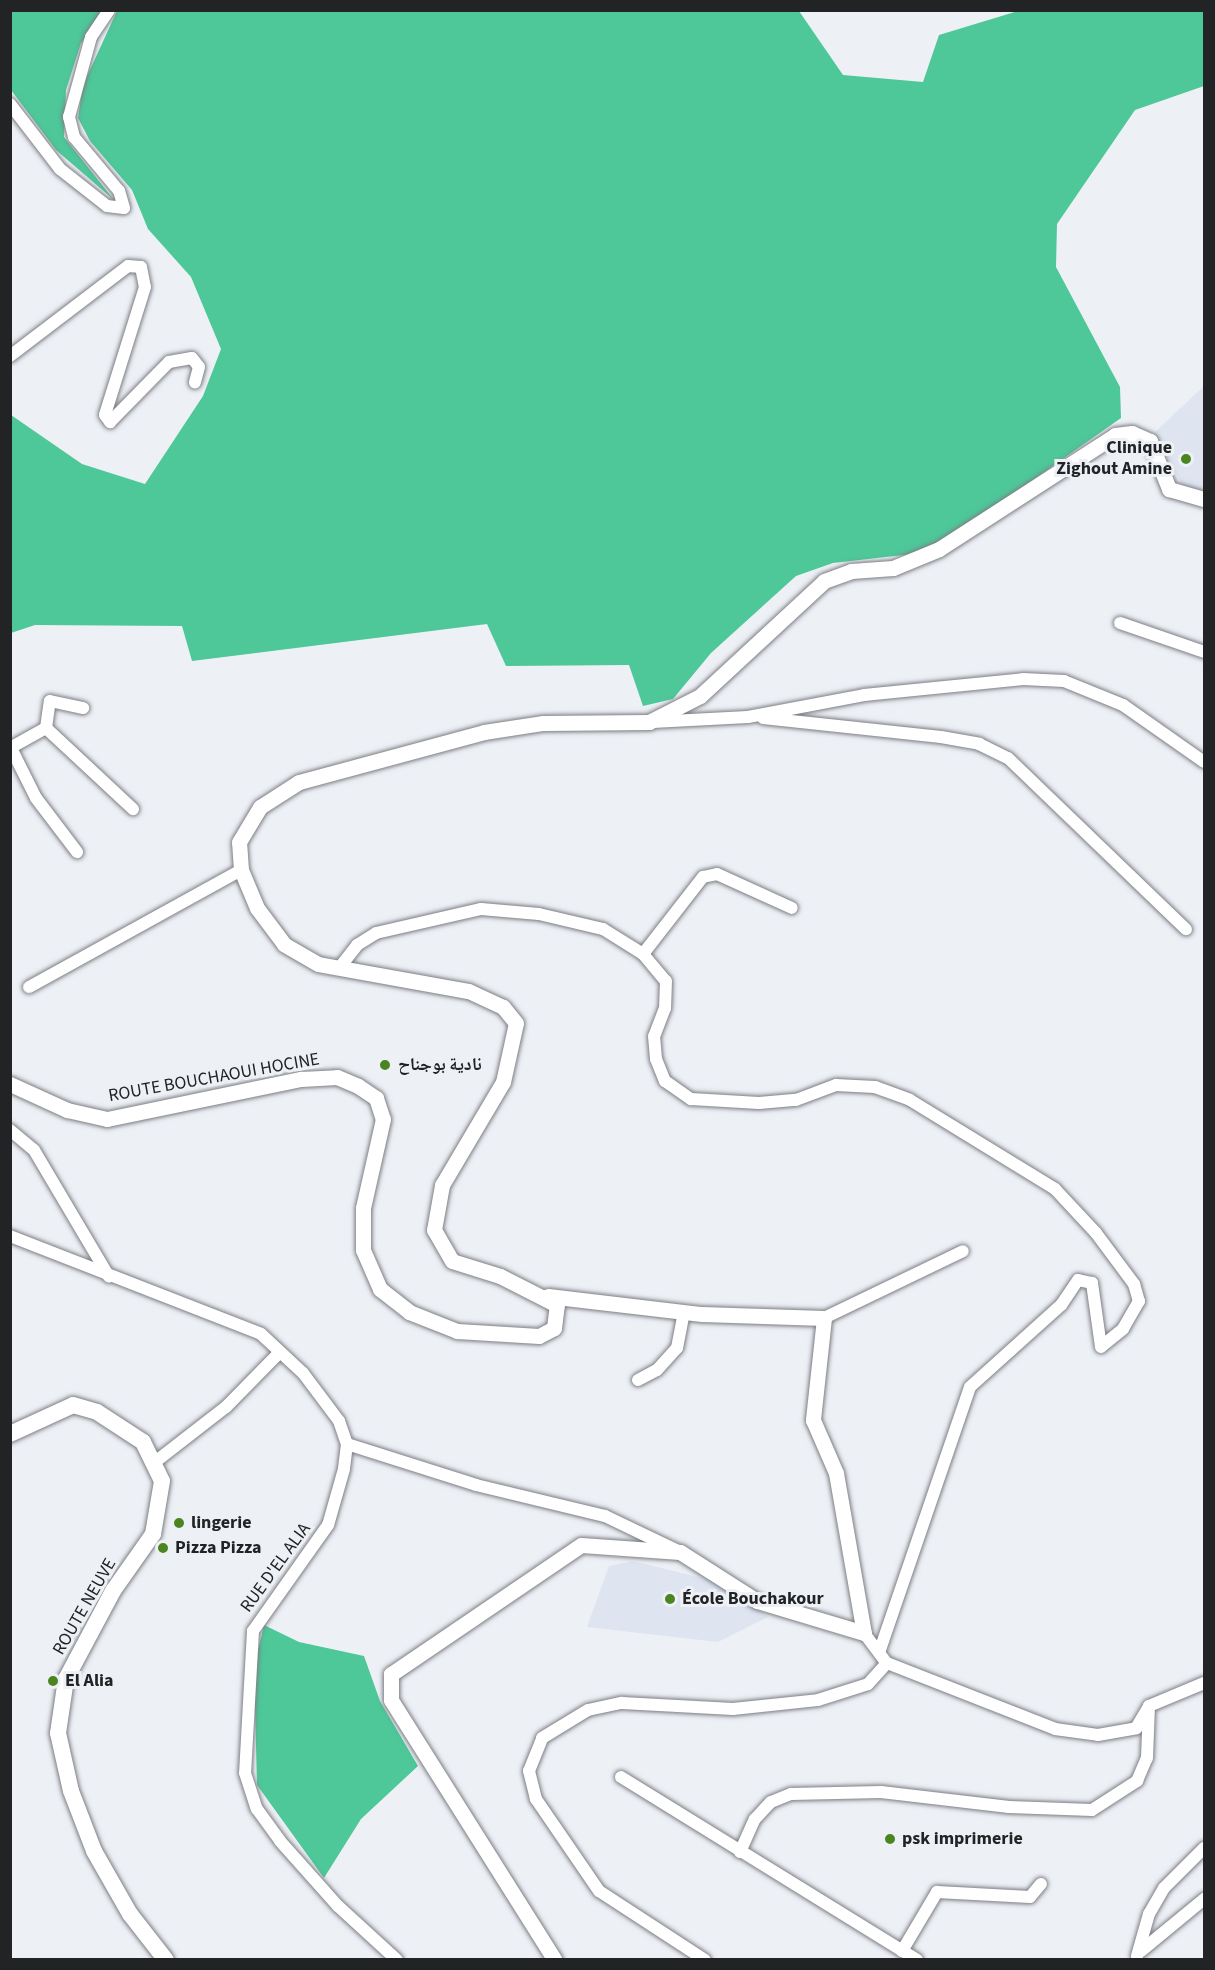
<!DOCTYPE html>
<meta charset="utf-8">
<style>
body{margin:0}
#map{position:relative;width:1215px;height:1970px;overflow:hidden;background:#edf0f5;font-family:"Source Sans 3","Noto Naskh Arabic",sans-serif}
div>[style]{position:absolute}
.built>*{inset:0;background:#dee5f1}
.forest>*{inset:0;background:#4ec899}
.roads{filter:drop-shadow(0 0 2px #7c7e83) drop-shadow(0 0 2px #7c7e83)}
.minor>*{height:12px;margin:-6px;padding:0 6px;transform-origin:6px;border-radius:6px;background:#fff}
.tertiary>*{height:15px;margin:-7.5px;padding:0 7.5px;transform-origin:7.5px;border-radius:7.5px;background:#fff}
.secondary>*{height:16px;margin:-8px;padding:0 8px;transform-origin:8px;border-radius:8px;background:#fff}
.dots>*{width:16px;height:16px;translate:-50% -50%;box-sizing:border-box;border:3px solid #edf0f5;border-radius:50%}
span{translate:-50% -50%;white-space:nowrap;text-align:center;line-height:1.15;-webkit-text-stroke:6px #edf0f5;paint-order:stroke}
.poi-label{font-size:18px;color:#222325;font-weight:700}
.right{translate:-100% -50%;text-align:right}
.left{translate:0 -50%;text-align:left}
.street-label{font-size:18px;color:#222325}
.frame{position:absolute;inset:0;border:12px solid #222325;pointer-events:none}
</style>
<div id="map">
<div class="built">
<i style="clip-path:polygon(1204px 386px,1204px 490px,1182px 485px,1154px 433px)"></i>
<i style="clip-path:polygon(633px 1561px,718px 1582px,768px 1617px,718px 1642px,587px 1627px,609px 1566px)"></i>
</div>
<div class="forest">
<i style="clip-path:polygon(10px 11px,104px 11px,81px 43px,66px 90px,64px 137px,114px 200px,56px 150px,11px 90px)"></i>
<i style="clip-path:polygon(117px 11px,799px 11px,843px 75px,923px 82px,939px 35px,1018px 11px,1204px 11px,1204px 86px,1135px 110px,1057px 224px,1056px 267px,1120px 387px,1121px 418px,930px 552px,833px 563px,796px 576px,711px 653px,673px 699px,643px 706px,629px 665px,506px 666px,487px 624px,192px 661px,182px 626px,35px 625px,11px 633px,11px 415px,82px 464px,145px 484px,203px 396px,221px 349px,191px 277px,148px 229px,132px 190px,90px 141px,78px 118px,83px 85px)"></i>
<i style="clip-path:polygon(264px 1625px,299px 1642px,364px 1656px,380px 1701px,418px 1766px,361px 1819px,324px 1878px,257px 1785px,254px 1667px)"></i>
</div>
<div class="roads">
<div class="minor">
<i style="left:10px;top:104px;width:82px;rotate:52.4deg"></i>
<i style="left:60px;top:169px;width:60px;rotate:38.2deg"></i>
<i style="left:107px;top:206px;width:17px;rotate:7deg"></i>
<i style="left:124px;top:208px;width:18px;rotate:-106deg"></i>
<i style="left:119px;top:191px;width:70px;rotate:-129.8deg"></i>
<i style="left:74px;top:137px;width:21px;rotate:-104deg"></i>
<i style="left:69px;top:117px;width:83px;rotate:-74.6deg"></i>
<i style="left:91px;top:37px;width:32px;rotate:-56deg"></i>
<i style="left:10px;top:356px;width:148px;rotate:-37.3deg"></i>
<i style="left:128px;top:266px;width:13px;rotate:4deg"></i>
<i style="left:141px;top:267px;width:20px;rotate:79deg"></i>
<i style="left:145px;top:287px;width:134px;rotate:107.4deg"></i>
<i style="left:105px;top:415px;width:9px;rotate:54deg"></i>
<i style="left:110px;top:422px;width:84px;rotate:-45.5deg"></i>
<i style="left:169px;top:362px;width:23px;rotate:-10deg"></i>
<i style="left:192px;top:358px;width:11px;rotate:52deg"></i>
<i style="left:199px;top:367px;width:16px;rotate:105deg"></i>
<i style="left:1120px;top:623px;width:89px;rotate:19deg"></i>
<i style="left:763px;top:718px;width:179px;rotate:6.1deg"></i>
<i style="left:941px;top:737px;width:39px;rotate:10deg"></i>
<i style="left:979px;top:744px;width:32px;rotate:26deg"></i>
<i style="left:1008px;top:758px;width:247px;rotate:43.9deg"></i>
<i style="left:652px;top:722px;width:96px;rotate:-3deg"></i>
<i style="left:748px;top:717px;width:118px;rotate:-10.7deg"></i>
<i style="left:864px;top:695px;width:160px;rotate:-5.7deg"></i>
<i style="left:1023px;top:679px;width:41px;rotate:2.8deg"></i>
<i style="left:1064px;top:681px;width:64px;rotate:22.1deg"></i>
<i style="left:1123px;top:705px;width:99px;rotate:35.1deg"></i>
<i style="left:46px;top:728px;width:119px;rotate:43deg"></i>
<i style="left:10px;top:748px;width:41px;rotate:-29.1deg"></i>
<i style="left:46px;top:728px;width:27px;rotate:-82deg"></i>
<i style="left:50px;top:701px;width:34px;rotate:12deg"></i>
<i style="left:11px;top:748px;width:56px;rotate:63.4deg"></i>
<i style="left:36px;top:798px;width:68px;rotate:52.8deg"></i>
<i style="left:643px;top:954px;width:98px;rotate:-52.1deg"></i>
<i style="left:703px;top:877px;width:14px;rotate:-12deg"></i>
<i style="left:717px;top:874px;width:82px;rotate:24.4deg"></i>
<i style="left:340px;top:967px;width:28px;rotate:-52deg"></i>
<i style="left:357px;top:945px;width:22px;rotate:-32deg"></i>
<i style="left:376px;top:933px;width:108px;rotate:-12.9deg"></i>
<i style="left:481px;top:909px;width:58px;rotate:4.9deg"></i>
<i style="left:539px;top:914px;width:66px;rotate:13.2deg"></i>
<i style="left:603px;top:929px;width:47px;rotate:32deg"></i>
<i style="left:643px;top:954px;width:35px;rotate:50deg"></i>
<i style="left:666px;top:981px;width:27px;rotate:92deg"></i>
<i style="left:665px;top:1008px;width:30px;rotate:111deg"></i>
<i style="left:654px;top:1036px;width:23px;rotate:85deg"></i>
<i style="left:656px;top:1059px;width:24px;rotate:68deg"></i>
<i style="left:665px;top:1081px;width:32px;rotate:35deg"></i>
<i style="left:691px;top:1099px;width:68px;rotate:3.4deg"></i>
<i style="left:759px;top:1103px;width:37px;rotate:-5deg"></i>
<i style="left:796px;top:1100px;width:43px;rotate:-20.6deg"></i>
<i style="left:836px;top:1085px;width:39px;rotate:3deg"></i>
<i style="left:875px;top:1087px;width:37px;rotate:20deg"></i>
<i style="left:910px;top:1100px;width:170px;rotate:31.5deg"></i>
<i style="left:1055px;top:1189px;width:60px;rotate:47deg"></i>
<i style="left:1096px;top:1233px;width:64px;rotate:53.3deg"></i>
<i style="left:1134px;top:1284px;width:18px;rotate:74deg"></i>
<i style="left:1139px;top:1301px;width:32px;rotate:120deg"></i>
<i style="left:1123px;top:1329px;width:28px;rotate:141deg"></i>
<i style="left:1101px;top:1347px;width:65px;rotate:-98deg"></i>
<i style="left:1092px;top:1283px;width:14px;rotate:-168deg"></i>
<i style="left:1078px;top:1280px;width:30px;rotate:124deg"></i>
<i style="left:1061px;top:1305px;width:122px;rotate:138deg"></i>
<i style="left:970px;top:1387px;width:278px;rotate:108.9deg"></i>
<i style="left:29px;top:987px;width:242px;rotate:-28.9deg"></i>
<i style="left:10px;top:1130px;width:31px;rotate:40deg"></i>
<i style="left:34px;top:1150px;width:147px;rotate:59.4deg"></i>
<i style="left:10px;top:1236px;width:269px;rotate:21.3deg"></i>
<i style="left:261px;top:1334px;width:57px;rotate:42.9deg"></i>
<i style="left:303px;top:1373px;width:60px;rotate:53.1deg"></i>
<i style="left:339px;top:1421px;width:24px;rotate:71deg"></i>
<i style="left:347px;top:1444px;width:25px;rotate:97deg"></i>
<i style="left:344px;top:1469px;width:58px;rotate:105.9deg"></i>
<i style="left:328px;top:1525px;width:130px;rotate:125.3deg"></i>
<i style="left:253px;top:1631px;width:142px;rotate:93.2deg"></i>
<i style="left:245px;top:1773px;width:38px;rotate:72deg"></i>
<i style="left:257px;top:1809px;width:39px;rotate:54deg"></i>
<i style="left:280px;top:1841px;width:87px;rotate:48.3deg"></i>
<i style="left:338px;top:1906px;width:80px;rotate:42.5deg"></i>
<i style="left:824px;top:1318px;width:154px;rotate:-25.7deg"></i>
<i style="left:638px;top:1380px;width:21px;rotate:-28deg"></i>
<i style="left:657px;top:1370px;width:30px;rotate:-48deg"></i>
<i style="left:677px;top:1348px;width:37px;rotate:-79deg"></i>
<i style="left:347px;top:1444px;width:135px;rotate:17.6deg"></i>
<i style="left:476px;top:1485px;width:133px;rotate:13.5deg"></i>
<i style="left:605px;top:1516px;width:79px;rotate:25.6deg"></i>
<i style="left:155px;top:1462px;width:90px;rotate:-37.8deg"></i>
<i style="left:226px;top:1407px;width:77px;rotate:-45.5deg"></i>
<i style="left:864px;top:1633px;width:38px;rotate:53deg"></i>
<i style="left:887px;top:1663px;width:180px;rotate:21.4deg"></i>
<i style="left:1055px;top:1729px;width:43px;rotate:7.9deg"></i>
<i style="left:1098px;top:1735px;width:39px;rotate:-10deg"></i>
<i style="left:1136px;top:1728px;width:26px;rotate:-59deg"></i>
<i style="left:1149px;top:1706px;width:60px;rotate:-22.7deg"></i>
<i style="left:621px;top:1777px;width:348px;rotate:31.7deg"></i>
<i style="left:740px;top:1852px;width:36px;rotate:-66deg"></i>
<i style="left:755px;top:1819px;width:23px;rotate:-47deg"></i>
<i style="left:771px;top:1802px;width:22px;rotate:-22deg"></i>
<i style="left:791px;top:1794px;width:90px;rotate:-1.3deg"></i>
<i style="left:881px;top:1792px;width:129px;rotate:6.7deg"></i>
<i style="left:1009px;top:1807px;width:83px;rotate:2.1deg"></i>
<i style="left:1092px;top:1810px;width:54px;rotate:-32.8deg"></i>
<i style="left:1137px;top:1781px;width:25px;rotate:-67deg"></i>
<i style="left:1147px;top:1758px;width:52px;rotate:-87.8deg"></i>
<i style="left:902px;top:1951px;width:69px;rotate:-59.3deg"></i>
<i style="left:937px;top:1892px;width:93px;rotate:3.1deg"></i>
<i style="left:1030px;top:1897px;width:17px;rotate:-50deg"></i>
<i style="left:1141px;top:1951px;width:82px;rotate:-39.5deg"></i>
<i style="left:1137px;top:1956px;width:44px;rotate:-74.1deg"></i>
<i style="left:1149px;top:1914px;width:30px;rotate:-60deg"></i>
<i style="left:1164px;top:1888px;width:57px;rotate:-45deg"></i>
<i style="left:705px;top:1960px;width:126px;rotate:-146.9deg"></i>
<i style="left:599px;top:1891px;width:112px;rotate:-124.4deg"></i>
<i style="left:536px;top:1799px;width:29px;rotate:-104deg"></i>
<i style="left:529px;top:1771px;width:35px;rotate:-68deg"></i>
<i style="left:542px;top:1738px;width:54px;rotate:-31.3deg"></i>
<i style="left:588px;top:1710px;width:35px;rotate:-12deg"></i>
<i style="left:622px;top:1703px;width:111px;rotate:3.1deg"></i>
<i style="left:733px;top:1709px;width:85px;rotate:-6deg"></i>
<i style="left:818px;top:1700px;width:52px;rotate:-17.7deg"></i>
<i style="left:868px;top:1684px;width:28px;rotate:-48deg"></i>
</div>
<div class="tertiary">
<i style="left:10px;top:1084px;width:63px;rotate:24.5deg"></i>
<i style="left:67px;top:1110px;width:41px;rotate:12.7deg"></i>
<i style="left:107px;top:1119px;width:198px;rotate:-11.7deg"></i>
<i style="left:301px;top:1079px;width:36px;rotate:-3deg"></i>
<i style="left:337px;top:1077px;width:23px;rotate:23deg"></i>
<i style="left:358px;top:1086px;width:22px;rotate:34deg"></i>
<i style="left:376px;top:1098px;width:22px;rotate:72deg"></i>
<i style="left:383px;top:1119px;width:91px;rotate:102.7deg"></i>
<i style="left:363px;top:1208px;width:42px;rotate:90deg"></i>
<i style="left:363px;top:1250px;width:43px;rotate:66.4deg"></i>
<i style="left:380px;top:1289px;width:37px;rotate:38deg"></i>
<i style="left:409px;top:1312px;width:52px;rotate:21.6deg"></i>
<i style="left:457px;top:1331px;width:82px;rotate:3.5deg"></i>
<i style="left:539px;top:1336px;width:17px;rotate:-28deg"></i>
<i style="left:554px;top:1328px;width:23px;rotate:-83deg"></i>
<i style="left:557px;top:1305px;width:64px;rotate:-153deg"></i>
<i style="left:500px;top:1276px;width:50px;rotate:-162.6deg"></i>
<i style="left:452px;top:1261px;width:36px;rotate:-120deg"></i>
<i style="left:434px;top:1230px;width:46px;rotate:-79.9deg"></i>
<i style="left:442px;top:1185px;width:120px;rotate:-59.4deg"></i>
<i style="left:503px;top:1082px;width:60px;rotate:-77.6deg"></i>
<i style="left:516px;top:1023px;width:21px;rotate:-129deg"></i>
<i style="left:503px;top:1007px;width:38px;rotate:-155deg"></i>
<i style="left:468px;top:991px;width:152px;rotate:-169.8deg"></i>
<i style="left:318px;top:964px;width:39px;rotate:-150deg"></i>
<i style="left:284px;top:944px;width:45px;rotate:-126.9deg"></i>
<i style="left:257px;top:908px;width:41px;rotate:-112.8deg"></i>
<i style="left:241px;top:870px;width:28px;rotate:-94deg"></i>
<i style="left:239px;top:842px;width:41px;rotate:-59deg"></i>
<i style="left:260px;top:807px;width:46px;rotate:-32.7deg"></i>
<i style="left:299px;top:782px;width:192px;rotate:-15.1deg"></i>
<i style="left:484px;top:732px;width:60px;rotate:-8.7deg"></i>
<i style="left:543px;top:723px;width:106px;rotate:-0.5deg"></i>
<i style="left:649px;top:722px;width:57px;rotate:-27deg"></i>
<i style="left:700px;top:696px;width:169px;rotate:-42.8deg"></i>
<i style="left:824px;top:581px;width:29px;rotate:-20deg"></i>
<i style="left:851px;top:571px;width:42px;rotate:-4.1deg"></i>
<i style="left:893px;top:568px;width:50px;rotate:-22.4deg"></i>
<i style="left:939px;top:549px;width:210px;rotate:-32.9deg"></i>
<i style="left:1115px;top:435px;width:17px;rotate:-7deg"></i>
<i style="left:1132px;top:433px;width:20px;rotate:24deg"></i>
<i style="left:1150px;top:441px;width:52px;rotate:68.4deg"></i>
<i style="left:1169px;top:489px;width:36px;rotate:16deg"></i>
<i style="left:548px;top:1296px;width:155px;rotate:6.7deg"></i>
<i style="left:702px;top:1314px;width:122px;rotate:1.9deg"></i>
<i style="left:824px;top:1318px;width:103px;rotate:96.2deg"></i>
<i style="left:813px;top:1420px;width:58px;rotate:66.5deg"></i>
<i style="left:836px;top:1473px;width:162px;rotate:80.1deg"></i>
<i style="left:864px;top:1633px;width:112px;rotate:-163.3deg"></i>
<i style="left:757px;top:1601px;width:91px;rotate:-147.5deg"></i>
<i style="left:680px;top:1552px;width:99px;rotate:-176deg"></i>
<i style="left:581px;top:1545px;width:230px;rotate:145.8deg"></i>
<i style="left:391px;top:1674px;width:26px;rotate:90deg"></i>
<i style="left:391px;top:1700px;width:307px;rotate:57.8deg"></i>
</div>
<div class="secondary">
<i style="left:10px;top:1434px;width:69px;rotate:-24.7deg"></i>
<i style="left:73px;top:1405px;width:25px;rotate:16deg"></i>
<i style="left:97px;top:1412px;width:55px;rotate:33.1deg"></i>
<i style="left:143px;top:1442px;width:43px;rotate:64deg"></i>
<i style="left:162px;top:1481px;width:54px;rotate:99.6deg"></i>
<i style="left:153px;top:1534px;width:70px;rotate:125.1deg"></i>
<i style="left:113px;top:1591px;width:100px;rotate:118.1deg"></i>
<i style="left:66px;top:1679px;width:55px;rotate:98.4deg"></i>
<i style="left:58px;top:1733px;width:59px;rotate:77.4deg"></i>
<i style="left:71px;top:1791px;width:64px;rotate:69deg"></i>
<i style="left:94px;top:1851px;width:73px;rotate:60.3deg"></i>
<i style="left:130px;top:1914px;width:58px;rotate:52deg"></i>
</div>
</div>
<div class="dots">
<i style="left:1186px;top:459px;background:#4b8521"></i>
<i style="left:385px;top:1065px;background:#4b8521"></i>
<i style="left:179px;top:1523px;background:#4b8521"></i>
<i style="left:163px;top:1548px;background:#4b8521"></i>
<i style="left:670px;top:1599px;background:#4b8521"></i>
<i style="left:53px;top:1681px;background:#4b8521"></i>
<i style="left:890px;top:1839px;background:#4b8521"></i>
</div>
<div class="poi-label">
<span class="right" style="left:1172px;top:459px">Clinique<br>Zighout Amine</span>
<span class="left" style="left:398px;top:1065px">نادية بوجناح</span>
<span class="left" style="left:191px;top:1523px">lingerie</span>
<span class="left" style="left:175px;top:1548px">Pizza Pizza</span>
<span class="left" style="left:682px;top:1599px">École Bouchakour</span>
<span class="left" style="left:65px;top:1681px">El Alia</span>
<span class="left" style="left:902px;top:1839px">psk imprimerie</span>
</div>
<div class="street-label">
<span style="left:214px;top:1078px;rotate:-10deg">ROUTE BOUCHAOUI HOCINE</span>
<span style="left:276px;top:1568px;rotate:-54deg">RUE D'EL ALIA</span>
<span style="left:85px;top:1607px;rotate:-60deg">ROUTE NEUVE</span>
</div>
<div class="frame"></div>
</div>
